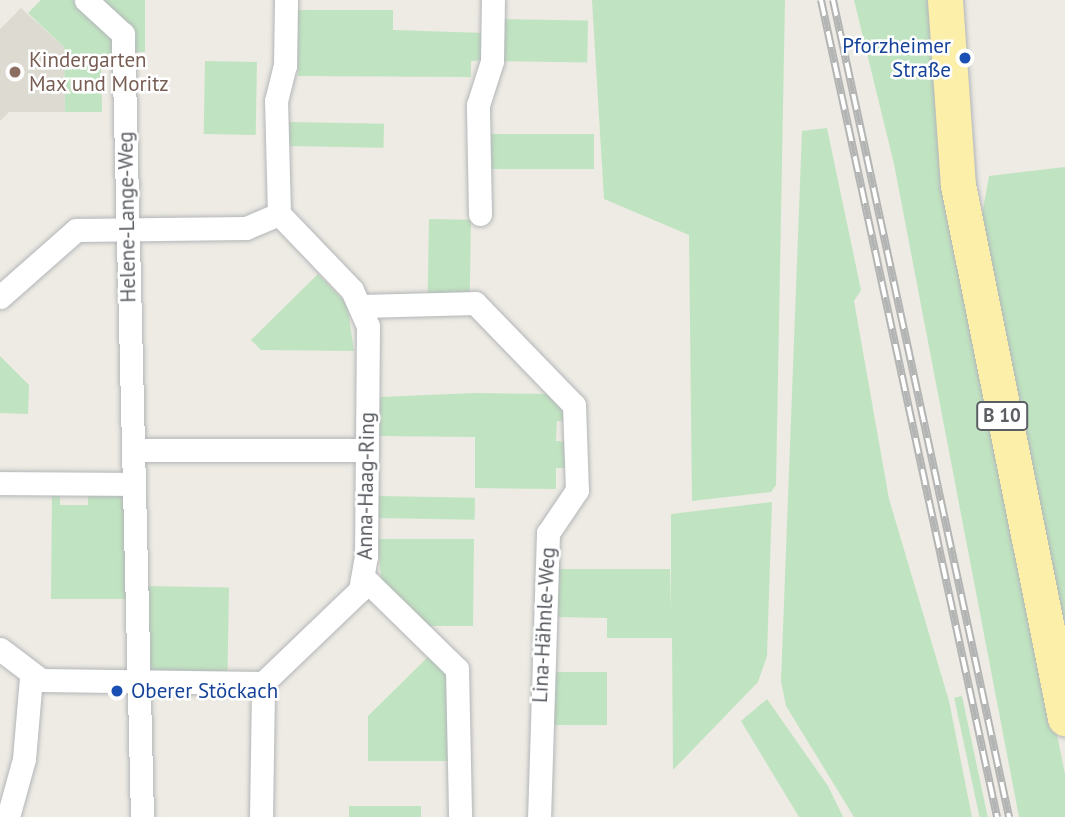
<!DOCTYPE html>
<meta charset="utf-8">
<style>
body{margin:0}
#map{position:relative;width:1065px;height:817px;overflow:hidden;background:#edebe3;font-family:"PT Sans",sans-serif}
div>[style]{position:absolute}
.education>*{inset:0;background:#dddad1}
.green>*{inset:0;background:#c0e4c1;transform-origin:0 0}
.roads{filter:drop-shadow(0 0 2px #b3b5b9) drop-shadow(0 0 2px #b3b5b9)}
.street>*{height:23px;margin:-11.5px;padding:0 11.5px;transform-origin:11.5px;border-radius:11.5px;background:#fff}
.primary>*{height:35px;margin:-17.5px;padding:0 17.5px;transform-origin:17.5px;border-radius:17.5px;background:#fbefaa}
.rail>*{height:8px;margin-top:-4px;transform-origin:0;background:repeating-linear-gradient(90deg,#fff 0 16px,#b3b4b4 0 32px);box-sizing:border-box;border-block:2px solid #b3b4b4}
.dots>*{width:19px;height:19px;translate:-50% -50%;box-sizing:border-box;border:4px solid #fff;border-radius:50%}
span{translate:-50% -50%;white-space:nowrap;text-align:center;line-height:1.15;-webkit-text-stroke:5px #fff;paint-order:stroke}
.shield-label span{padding:2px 5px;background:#fff;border:2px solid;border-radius:5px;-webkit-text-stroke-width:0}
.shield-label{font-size:19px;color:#5b5e63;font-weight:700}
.transit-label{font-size:21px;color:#164399}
.right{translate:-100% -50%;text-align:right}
.left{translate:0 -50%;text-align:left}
.education-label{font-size:21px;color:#785e54}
.street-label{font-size:21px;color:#5b5e63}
</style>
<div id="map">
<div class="education">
<i style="clip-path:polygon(21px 8px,64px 47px,65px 112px,9px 112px,0 121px,0 29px)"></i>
</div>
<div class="green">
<i style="clip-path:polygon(41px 0,73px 0,115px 38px,115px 58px,101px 59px,102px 112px,65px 112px,64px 47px,28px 13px)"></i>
<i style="clip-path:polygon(98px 0,145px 0,145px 52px,132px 52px)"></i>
<i style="clip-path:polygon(592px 0,785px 0,776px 485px,771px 492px,692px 501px,689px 235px,604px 199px)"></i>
<i style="clip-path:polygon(854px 0,930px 0,1031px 607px,1065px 774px,1065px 817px,1019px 817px,894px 164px)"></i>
<i style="clip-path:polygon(298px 10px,393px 10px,393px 30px,485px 33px,484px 60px,471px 61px,471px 77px,298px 76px)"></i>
<i style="left:500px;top:19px;width:88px;height:42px;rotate:1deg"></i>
<i style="left:205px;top:61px;width:52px;height:73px;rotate:1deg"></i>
<i style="left:289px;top:122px;width:95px;height:24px;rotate:1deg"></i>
<i style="clip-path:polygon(827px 128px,861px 290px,854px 301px,889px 499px,949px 701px,972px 817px,854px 817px,786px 706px,781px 681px,802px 131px)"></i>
<i style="left:485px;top:134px;width:109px;height:35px"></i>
<i style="clip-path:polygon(1065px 167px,1065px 665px,979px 232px,989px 176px)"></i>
<i style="left:429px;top:219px;width:42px;height:74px;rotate:1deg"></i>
<i style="clip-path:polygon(318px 274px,347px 304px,354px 351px,261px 350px,251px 340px)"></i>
<i style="clip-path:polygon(0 356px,29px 385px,28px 414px,0 413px)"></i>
<i style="clip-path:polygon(476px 393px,557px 394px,570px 421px,557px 421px,556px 441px,570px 442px,570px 468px,556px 468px,556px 489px,475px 488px,475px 437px,379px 436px,380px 397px)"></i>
<i style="clip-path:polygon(52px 491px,60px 491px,60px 505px,88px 505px,88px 491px,126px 492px,128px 599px,51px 599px)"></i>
<i style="left:378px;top:496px;width:97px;height:22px;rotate:1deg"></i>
<i style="clip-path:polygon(772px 502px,767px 656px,758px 682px,673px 770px,672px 638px,607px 638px,607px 618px,555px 617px,555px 569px,670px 569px,671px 613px,671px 514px)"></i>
<i style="clip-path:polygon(378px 539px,474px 539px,473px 626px,426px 626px,381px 579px)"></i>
<i style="left:145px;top:586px;width:84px;height:84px;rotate:1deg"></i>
<i style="clip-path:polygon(431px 654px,446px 668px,451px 761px,368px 761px,368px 716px)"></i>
<i style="left:547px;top:672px;width:60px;height:53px"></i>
<i style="left:962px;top:696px;width:124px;height:8px;rotate:78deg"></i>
<i style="clip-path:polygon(767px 699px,828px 786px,843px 817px,799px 817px,741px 721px)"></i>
<i style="left:349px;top:806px;width:72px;height:11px"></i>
</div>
<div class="roads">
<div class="street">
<i style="left:86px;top:0;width:50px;rotate:42.6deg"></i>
<i style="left:123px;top:34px;width:783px;rotate:88.61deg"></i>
<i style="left:480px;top:214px;width:109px;rotate:-91.1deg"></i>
<i style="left:478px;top:105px;width:46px;rotate:-72.3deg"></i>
<i style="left:492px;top:61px;width:61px;rotate:-89.1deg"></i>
<i style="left:0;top:297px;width:101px;rotate:-41.4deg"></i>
<i style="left:76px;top:230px;width:170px;rotate:-0.7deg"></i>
<i style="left:246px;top:228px;width:36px;rotate:-23deg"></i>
<i style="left:363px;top:306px;width:112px;rotate:-1.5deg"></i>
<i style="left:475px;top:303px;width:142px;rotate:45.9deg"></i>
<i style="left:574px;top:405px;width:85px;rotate:88deg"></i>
<i style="left:577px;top:490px;width:52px;rotate:124deg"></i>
<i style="left:548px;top:533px;width:284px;rotate:91.8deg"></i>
<i style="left:133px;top:450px;width:234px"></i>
<i style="left:0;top:483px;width:134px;rotate:0.4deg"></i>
<i style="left:364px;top:578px;width:130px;rotate:44.4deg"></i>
<i style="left:457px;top:669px;width:148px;rotate:88.8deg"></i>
<i style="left:0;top:649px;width:51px;rotate:37.1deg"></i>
<i style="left:41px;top:680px;width:222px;rotate:0.8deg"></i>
<i style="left:263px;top:683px;width:134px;rotate:-43.8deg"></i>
<i style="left:360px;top:590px;width:34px;rotate:-80deg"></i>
<i style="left:366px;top:557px;width:231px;rotate:-89.5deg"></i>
<i style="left:368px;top:326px;width:39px;rotate:-114deg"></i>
<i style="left:352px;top:290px;width:105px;rotate:-133.8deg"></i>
<i style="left:279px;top:214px;width:113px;rotate:-91.5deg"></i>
<i style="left:276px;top:101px;width:36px;rotate:-76deg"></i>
<i style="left:285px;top:66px;width:66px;rotate:-89.1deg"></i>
<i style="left:8px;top:817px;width:60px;rotate:-74.6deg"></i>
<i style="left:24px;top:759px;width:82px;rotate:-85.1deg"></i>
<i style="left:261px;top:817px;width:134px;rotate:-89.1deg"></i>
</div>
<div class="primary">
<i style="left:945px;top:0;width:185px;rotate:86deg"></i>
<i style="left:958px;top:185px;width:544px;rotate:78.65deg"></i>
</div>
</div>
<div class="rail">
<i style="left:821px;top:0;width:836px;rotate:77.84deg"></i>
<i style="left:833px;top:0;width:836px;rotate:77.84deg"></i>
</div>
<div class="dots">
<i style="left:965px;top:58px;background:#1a4fb4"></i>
<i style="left:15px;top:72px;background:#8d6e63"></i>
<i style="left:117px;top:691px;background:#1a4fb4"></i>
</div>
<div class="shield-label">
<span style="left:1002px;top:416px">B 10</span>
</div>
<div class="transit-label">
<span class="right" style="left:951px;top:58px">Pforzheimer<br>Straße</span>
<span class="left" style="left:131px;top:691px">Oberer Stöckach</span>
</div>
<div class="education-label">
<span class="left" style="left:29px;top:72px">Kindergarten<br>Max und Moritz</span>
</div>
<div class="street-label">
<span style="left:127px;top:217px;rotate:-91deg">Helene-Lange-Weg</span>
<span style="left:366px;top:486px;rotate:-89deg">Anna-Haag-Ring</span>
<span style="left:544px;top:625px;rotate:-87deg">Lina-Hähnle-Weg</span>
</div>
</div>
